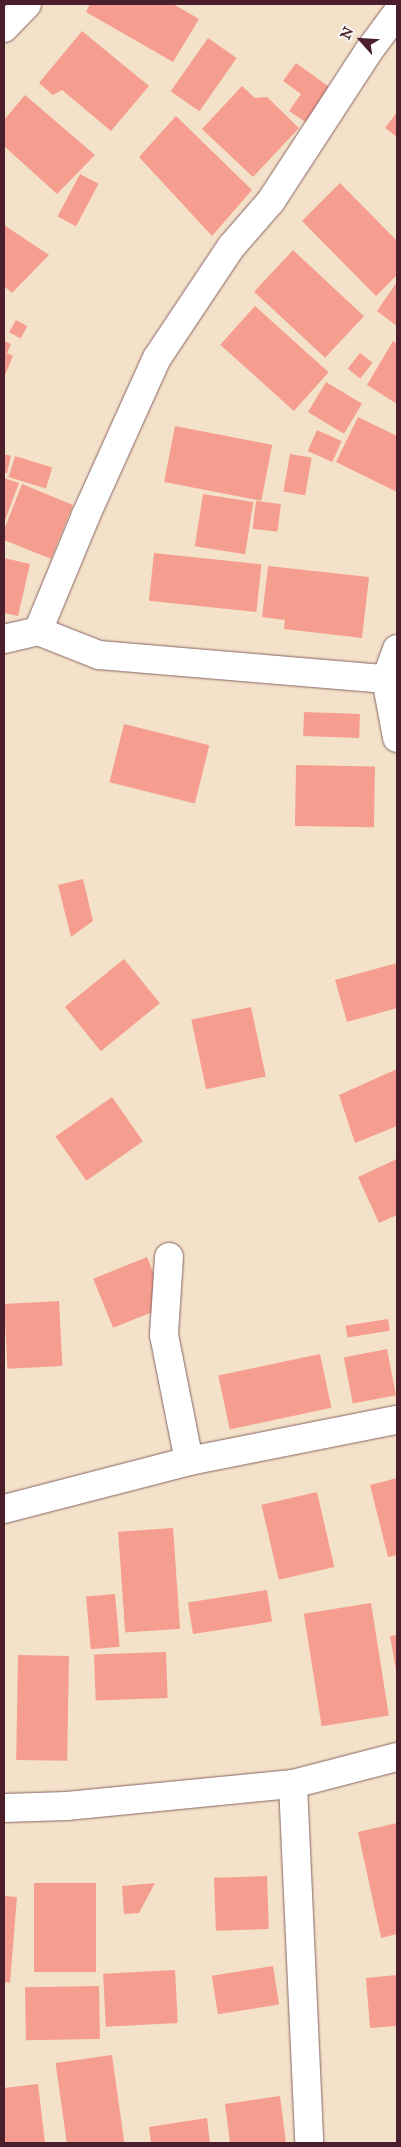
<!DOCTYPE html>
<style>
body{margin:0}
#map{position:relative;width:401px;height:2147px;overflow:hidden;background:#f4e1c9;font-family:"IM FELL Great Primer",serif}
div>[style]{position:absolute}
.building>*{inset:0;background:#f59e8f;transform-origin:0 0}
.roads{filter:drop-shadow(0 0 1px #866362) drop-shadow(0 0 1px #866362)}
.minor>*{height:28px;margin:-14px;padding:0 14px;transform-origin:14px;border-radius:14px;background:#fff}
span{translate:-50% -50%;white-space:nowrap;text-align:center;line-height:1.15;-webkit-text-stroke:4px #f6f6f2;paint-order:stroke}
.frame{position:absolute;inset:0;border:5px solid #4a1f2b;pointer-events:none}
.north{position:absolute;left:336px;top:15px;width:50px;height:50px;-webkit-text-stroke:4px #f6f6f2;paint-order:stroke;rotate:296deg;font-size:14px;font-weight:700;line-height:20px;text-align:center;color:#4a1f2b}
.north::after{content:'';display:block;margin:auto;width:18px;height:22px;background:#4a1f2b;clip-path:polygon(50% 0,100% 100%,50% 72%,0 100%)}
</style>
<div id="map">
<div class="building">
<i style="clip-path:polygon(90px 4px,173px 4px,199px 19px,173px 62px,86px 12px)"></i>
<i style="clip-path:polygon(82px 31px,149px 86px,111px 131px,62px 90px,53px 95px,39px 83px)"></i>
<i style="left:208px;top:38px;width:35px;height:65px;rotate:35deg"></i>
<i style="clip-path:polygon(296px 63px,332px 89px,307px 123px,289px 111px,301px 94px,283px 81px)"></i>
<i style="clip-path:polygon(242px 86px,255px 98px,267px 97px,299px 128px,253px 177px,202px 129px)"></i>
<i style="clip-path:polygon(25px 95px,95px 155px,57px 194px,4px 146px,4px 120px)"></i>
<i style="clip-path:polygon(397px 112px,397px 137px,385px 128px)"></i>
<i style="clip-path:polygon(176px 116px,252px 190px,212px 236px,139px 157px)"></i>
<i style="left:80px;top:174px;width:21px;height:48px;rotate:28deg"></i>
<i style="clip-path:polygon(340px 183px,397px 241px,397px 275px,376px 296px,302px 221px)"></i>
<i style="clip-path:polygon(4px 225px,49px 255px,12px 293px,4px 286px)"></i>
<i style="left:293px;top:250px;width:97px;height:57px;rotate:43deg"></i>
<i style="clip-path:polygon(397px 282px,397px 326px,377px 311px)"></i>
<i style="left:255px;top:306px;width:99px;height:52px;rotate:42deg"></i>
<i style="left:16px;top:320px;width:13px;height:14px;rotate:29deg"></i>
<i style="clip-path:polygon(4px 341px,11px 344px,7px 353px,13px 356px,5px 375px)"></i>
<i style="clip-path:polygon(393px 341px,397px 344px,397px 404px,367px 385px)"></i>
<i style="left:360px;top:353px;width:16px;height:20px;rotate:38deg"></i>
<i style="left:326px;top:382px;width:42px;height:35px;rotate:31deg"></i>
<i style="clip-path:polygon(358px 417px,397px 436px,397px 492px,336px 462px)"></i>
<i style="left:175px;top:426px;width:99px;height:57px;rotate:11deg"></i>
<i style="left:317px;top:430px;width:27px;height:23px;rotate:24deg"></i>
<i style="clip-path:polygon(4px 454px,11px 456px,7px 473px,4px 473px)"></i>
<i style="left:290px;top:454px;width:22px;height:38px;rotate:10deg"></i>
<i style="left:15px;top:456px;width:39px;height:22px;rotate:17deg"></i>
<i style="clip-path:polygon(4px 478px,19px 483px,4px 523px)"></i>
<i style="clip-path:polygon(22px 484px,73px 505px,51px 559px,4px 540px,4px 530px)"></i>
<i style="left:203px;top:494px;width:51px;height:53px;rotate:9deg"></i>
<i style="left:256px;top:501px;width:25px;height:28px;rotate:7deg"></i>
<i style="left:154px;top:553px;width:108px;height:48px;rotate:6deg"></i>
<i style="clip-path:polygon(4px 558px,30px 564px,18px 616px,4px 613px)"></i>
<i style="clip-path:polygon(268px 566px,369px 577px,362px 638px,284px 629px,285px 620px,262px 617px)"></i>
<i style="left:304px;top:712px;width:56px;height:24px;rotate:2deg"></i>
<i style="left:124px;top:724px;width:88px;height:60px;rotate:14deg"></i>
<i style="left:296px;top:765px;width:79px;height:61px;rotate:1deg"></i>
<i style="clip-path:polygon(83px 879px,93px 921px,71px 937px,58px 885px)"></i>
<i style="left:124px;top:959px;width:57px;height:76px;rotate:51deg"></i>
<i style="clip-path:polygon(397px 963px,397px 1008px,347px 1022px,335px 980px)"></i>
<i style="left:251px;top:1007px;width:71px;height:61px;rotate:78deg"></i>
<i style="clip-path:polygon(397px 1069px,397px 1126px,355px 1143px,339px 1095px)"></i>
<i style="left:112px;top:1097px;width:54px;height:69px;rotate:55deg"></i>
<i style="clip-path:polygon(397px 1159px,397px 1215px,379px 1223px,358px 1177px)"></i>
<i style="left:147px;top:1257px;width:53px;height:58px;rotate:68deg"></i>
<i style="left:59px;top:1301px;width:65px;height:55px;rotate:87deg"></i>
<i style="left:388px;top:1319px;width:12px;height:43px;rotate:81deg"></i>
<i style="left:387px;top:1349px;width:47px;height:44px;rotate:79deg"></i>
<i style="left:320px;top:1354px;width:55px;height:104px;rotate:78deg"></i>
<i style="clip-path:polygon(397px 1478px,397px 1555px,388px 1557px,370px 1485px)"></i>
<i style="left:317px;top:1492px;width:77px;height:57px;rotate:77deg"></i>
<i style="left:173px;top:1528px;width:101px;height:55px;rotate:86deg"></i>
<i style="left:267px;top:1590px;width:32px;height:80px;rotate:81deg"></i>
<i style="left:115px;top:1594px;width:53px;height:29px;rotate:85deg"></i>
<i style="left:371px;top:1603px;width:114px;height:68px;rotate:81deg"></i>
<i style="clip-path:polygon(397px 1635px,397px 1670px,396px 1670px,390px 1636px)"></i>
<i style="left:166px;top:1652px;width:46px;height:72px;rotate:88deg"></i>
<i style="left:18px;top:1655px;width:51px;height:105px;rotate:1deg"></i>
<i style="clip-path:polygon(397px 1823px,397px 1934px,381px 1938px,358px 1832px)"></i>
<i style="left:267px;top:1876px;width:53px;height:53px;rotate:88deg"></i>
<i style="left:34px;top:1883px;width:62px;height:89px"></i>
<i style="clip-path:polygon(155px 1883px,139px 1913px,124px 1914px,122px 1886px)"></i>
<i style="clip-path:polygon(4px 1896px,17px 1897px,10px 1983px,4px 1982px)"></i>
<i style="left:273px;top:1966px;width:39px;height:62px;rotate:81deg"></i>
<i style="left:175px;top:1970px;width:53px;height:72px;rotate:87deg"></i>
<i style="clip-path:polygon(397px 1975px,397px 2026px,370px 2028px,366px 1978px)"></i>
<i style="left:99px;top:1986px;width:53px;height:74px;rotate:89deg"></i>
<i style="left:112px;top:2055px;width:89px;height:57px;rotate:82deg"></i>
<i style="clip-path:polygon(38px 2084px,45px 2143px,4px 2143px,4px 2088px)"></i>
<i style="clip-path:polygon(280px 2096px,286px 2143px,230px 2143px,225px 2104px)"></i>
<i style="clip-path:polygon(207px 2118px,210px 2143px,151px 2143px,149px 2127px)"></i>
</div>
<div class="roads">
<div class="minor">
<i style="left:4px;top:28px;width:33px;rotate:-46deg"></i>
<i style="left:38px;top:631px;width:126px;rotate:-67.5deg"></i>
<i style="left:86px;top:515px;width:172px;rotate:-65.7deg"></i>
<i style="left:157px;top:358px;width:133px;rotate:-56.3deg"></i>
<i style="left:231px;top:247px;width:61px;rotate:-49deg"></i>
<i style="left:271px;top:201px;width:178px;rotate:-56.9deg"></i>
<i style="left:368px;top:52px;width:49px;rotate:-53.4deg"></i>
<i style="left:4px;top:639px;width:35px;rotate:-13deg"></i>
<i style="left:38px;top:631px;width:66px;rotate:21.5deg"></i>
<i style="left:99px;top:655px;width:288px;rotate:4.8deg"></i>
<i style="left:397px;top:649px;width:32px;rotate:110deg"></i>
<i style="left:386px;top:679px;width:60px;rotate:79.4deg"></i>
<i style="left:169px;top:1257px;width:78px;rotate:93.7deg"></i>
<i style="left:164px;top:1335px;width:128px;rotate:78.8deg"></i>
<i style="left:4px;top:1509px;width:191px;rotate:-14.5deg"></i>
<i style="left:189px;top:1461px;width:212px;rotate:-11.2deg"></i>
<i style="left:293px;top:1784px;width:359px;rotate:87.4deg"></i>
<i style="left:4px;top:1808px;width:63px;rotate:-1.8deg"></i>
<i style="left:67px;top:1806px;width:227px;rotate:-5.6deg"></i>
<i style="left:293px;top:1784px;width:107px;rotate:-14.6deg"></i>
</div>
</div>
<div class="frame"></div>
<div class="north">N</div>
</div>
